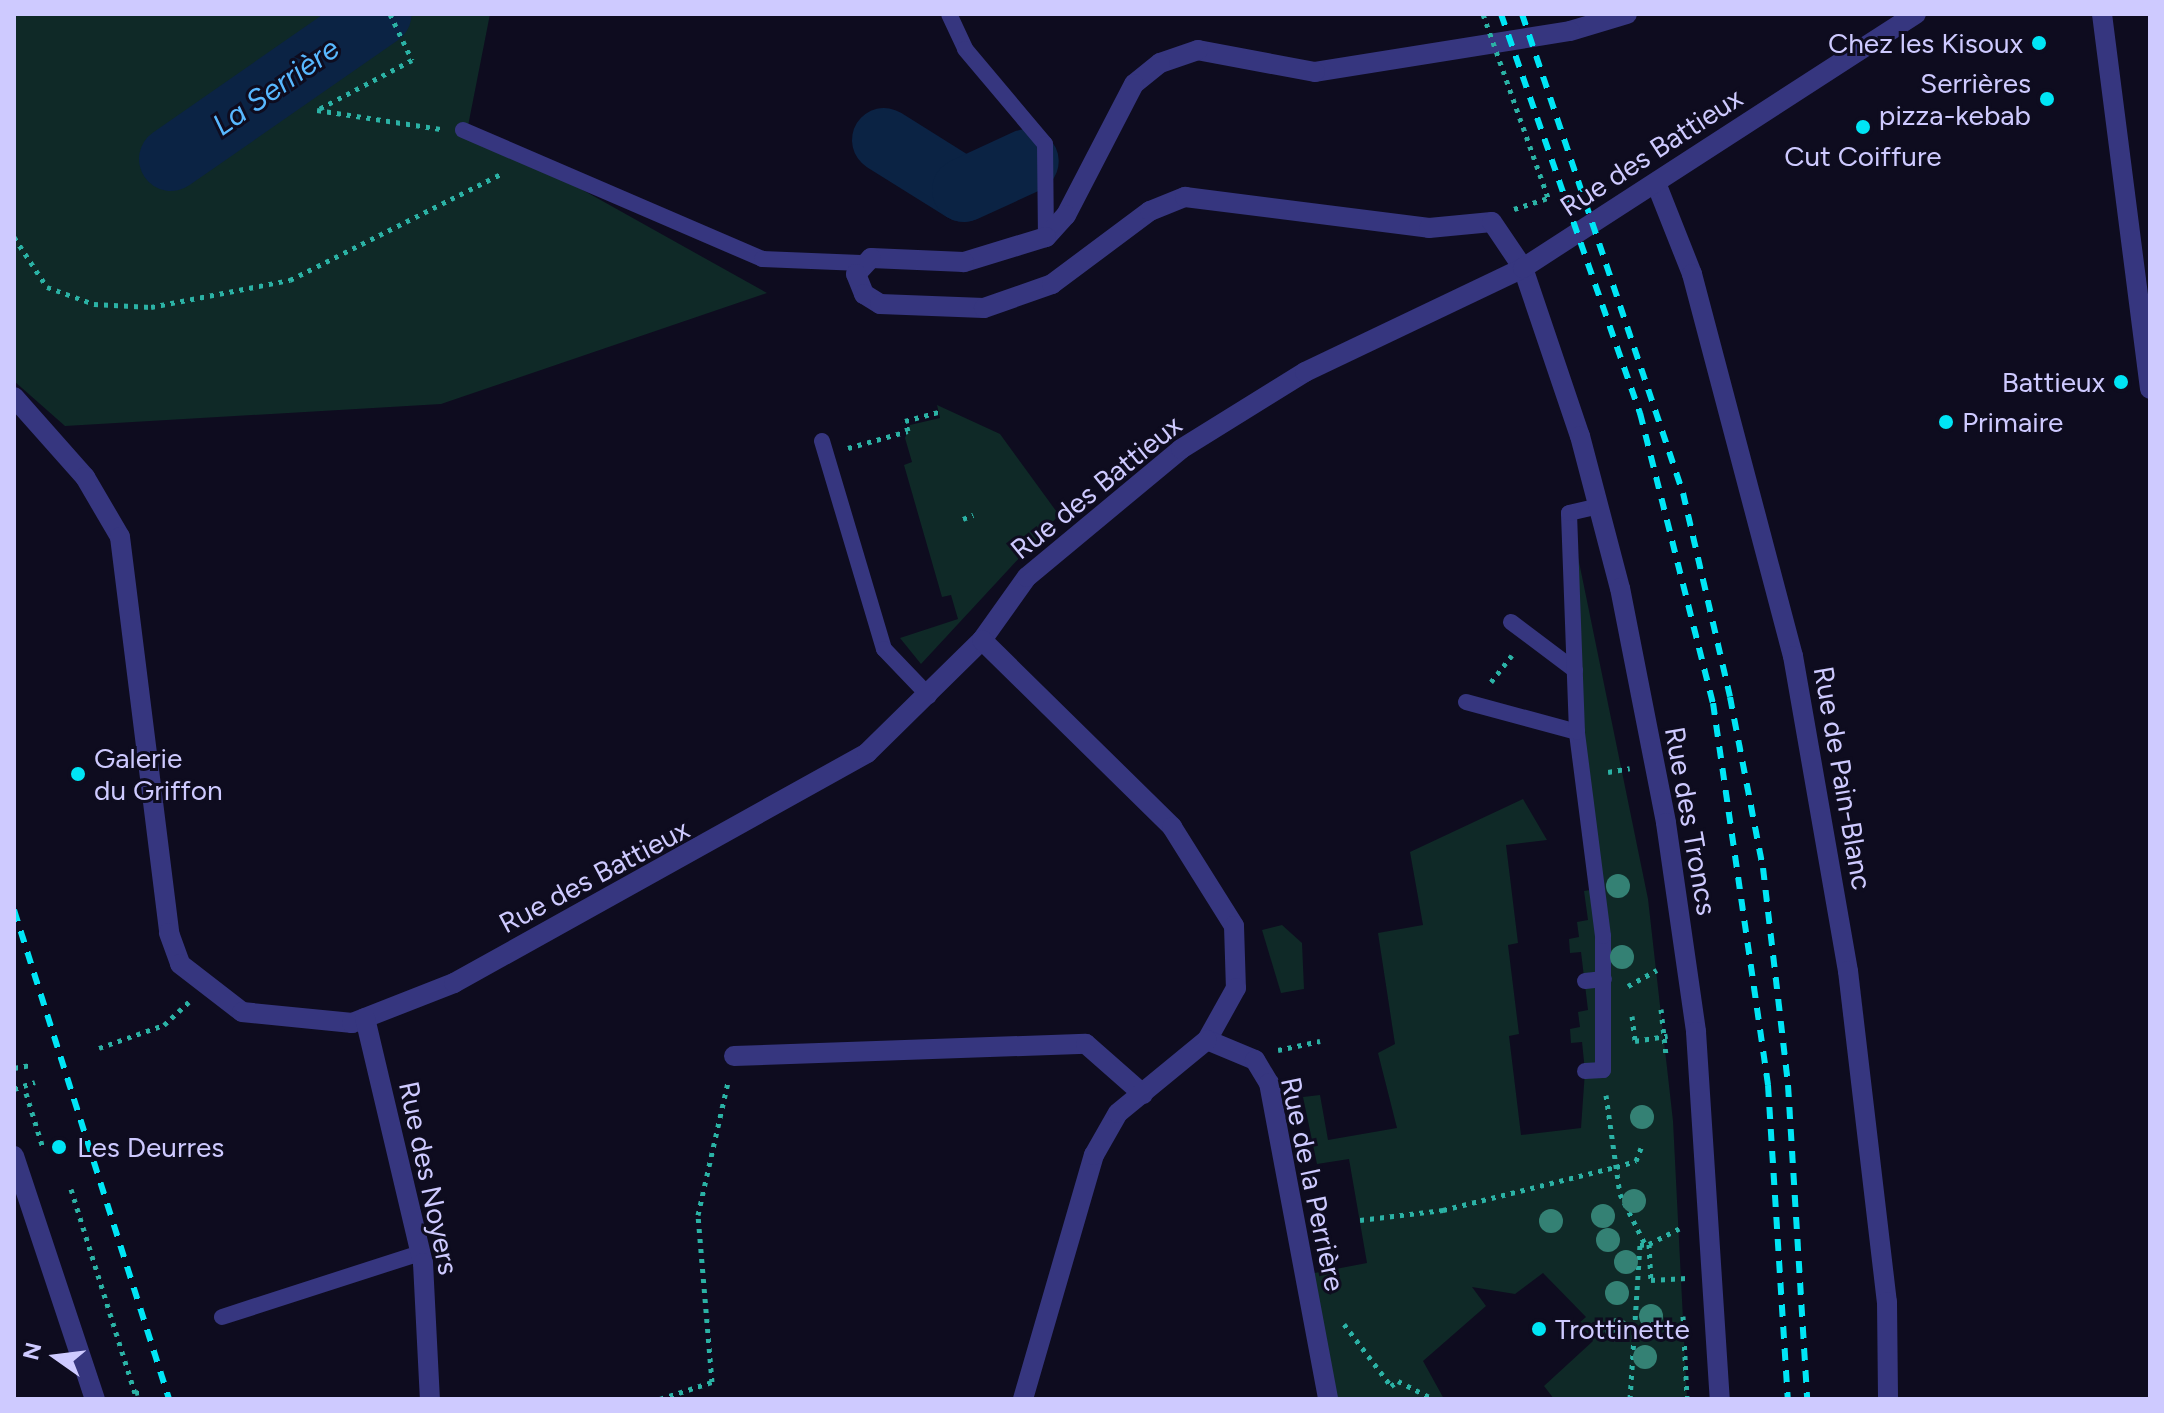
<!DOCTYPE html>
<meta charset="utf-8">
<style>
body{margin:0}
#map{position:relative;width:2164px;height:1413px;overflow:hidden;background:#0e0c1f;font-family:Figtree,sans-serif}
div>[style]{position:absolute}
.green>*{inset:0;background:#0f2927}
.river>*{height:64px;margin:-32px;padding:0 32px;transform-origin:32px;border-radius:32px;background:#0b2344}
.path>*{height:5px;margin-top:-2.5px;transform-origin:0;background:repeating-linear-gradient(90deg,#2bb2a5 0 4px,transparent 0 10px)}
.service>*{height:16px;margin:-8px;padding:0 8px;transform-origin:8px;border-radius:8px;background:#36367f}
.minor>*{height:20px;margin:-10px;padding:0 10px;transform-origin:10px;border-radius:10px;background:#36367f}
.tertiary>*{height:20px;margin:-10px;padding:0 10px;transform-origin:10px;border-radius:10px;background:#36367f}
.rail>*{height:6px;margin-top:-3px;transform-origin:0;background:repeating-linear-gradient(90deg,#00e5f5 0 12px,transparent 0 22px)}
.path-bridge>*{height:5px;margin-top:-2.5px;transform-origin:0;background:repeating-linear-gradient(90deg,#2bb2a5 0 4px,transparent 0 10px)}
.trees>*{width:24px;height:24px;margin:-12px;border-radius:50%;background:#348174}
.dots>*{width:22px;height:22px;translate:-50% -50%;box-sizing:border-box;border:4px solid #0e0c1f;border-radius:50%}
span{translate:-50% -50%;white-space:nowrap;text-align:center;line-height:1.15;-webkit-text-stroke:6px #0e0c1f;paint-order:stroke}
.poi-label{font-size:28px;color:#cecaff}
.right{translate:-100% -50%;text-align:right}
.left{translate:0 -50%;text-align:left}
.street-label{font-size:28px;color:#cecaff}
.water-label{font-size:30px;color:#58b8ff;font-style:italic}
.frame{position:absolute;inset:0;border:16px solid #cecaff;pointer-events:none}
.north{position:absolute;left:16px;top:1317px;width:80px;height:80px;-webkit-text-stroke:6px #0e0c1f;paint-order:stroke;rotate:284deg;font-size:22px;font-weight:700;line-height:32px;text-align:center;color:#cecaff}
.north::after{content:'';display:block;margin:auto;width:28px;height:36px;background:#cecaff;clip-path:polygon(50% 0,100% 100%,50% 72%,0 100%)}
</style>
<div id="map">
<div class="green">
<i style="clip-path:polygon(14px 14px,490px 14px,468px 126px,767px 293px,441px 404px,65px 426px,14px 381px)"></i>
<i style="clip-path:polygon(937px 405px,1000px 434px,1059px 515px,921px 664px,900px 638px,958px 619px,951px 595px,942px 597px,904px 465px,912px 462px,905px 438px,910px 425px,940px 418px)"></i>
<i style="clip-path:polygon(1569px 513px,1648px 899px,1673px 1121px,1687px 1399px,1554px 1399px,1544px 1386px,1593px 1341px,1579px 1323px,1586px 1317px,1543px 1273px,1515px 1294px,1472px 1287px,1486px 1306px,1423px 1361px,1444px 1399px,1327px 1399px,1304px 1275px,1367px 1263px,1349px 1159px,1317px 1164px,1303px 1097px,1320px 1095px,1328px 1140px,1397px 1128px,1378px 1053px,1395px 1044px,1378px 933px,1423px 925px,1410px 852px,1523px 799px,1547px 840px,1506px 845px,1518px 943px,1508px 945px,1519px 1034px,1509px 1036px,1521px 1135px,1581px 1128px,1585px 1071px,1582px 1042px,1571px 1043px,1570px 1029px,1580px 1027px,1578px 1012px,1588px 1010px,1581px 952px,1570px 953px,1569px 939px,1579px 937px,1577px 922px,1588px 920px,1584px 891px,1597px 889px,1577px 732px)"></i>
<i style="clip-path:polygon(1282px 925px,1302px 943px,1304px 989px,1281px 993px,1262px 930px)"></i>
</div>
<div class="river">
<i style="left:884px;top:140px;width:94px;rotate:32deg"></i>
<i style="left:964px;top:190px;width:69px;rotate:-24.7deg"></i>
<i style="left:171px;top:159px;width:254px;rotate:-34.8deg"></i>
</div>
<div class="path">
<i style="left:390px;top:14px;width:51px;rotate:64.4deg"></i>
<i style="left:412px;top:60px;width:107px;rotate:152.2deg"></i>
<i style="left:317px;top:110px;width:125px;rotate:8.7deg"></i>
<i style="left:1514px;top:209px;width:36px;rotate:-18deg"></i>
<i style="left:14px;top:237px;width:60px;rotate:56.6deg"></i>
<i style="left:47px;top:287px;width:50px;rotate:19.9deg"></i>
<i style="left:94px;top:304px;width:57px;rotate:3deg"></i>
<i style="left:151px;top:307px;width:142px;rotate:-11deg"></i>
<i style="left:290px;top:280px;width:236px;rotate:-26.7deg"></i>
<i style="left:848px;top:448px;width:62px;rotate:-15.8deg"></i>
<i style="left:908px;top:431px;width:10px;rotate:-107deg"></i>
<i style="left:905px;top:421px;width:35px;rotate:-15deg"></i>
<i style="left:963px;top:519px;width:11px;rotate:-22deg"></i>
<i style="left:1491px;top:682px;width:34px;rotate:-52deg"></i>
<i style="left:1608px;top:772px;width:22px;rotate:-10deg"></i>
<i style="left:1628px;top:986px;width:33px;rotate:-29deg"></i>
<i style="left:1661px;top:1009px;width:46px;rotate:83.8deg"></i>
<i style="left:1632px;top:1016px;width:25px;rotate:83deg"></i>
<i style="left:1635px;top:1041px;width:33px;rotate:-9deg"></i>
<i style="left:99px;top:1048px;width:69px;rotate:-19.5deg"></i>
<i style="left:164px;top:1025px;width:34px;rotate:-43deg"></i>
<i style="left:1278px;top:1050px;width:43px;rotate:-12.1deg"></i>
<i style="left:14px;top:1068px;width:17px;rotate:-10deg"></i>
<i style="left:14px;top:1089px;width:22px;rotate:-18deg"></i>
<i style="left:26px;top:1093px;width:58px;rotate:72.8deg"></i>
<i style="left:1606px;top:1095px;width:100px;rotate:82deg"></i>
<i style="left:1620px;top:1194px;width:56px;rotate:63.4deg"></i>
<i style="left:71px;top:1189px;width:214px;rotate:72.6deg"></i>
<i style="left:135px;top:1393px;width:9px;rotate:-13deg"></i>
<i style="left:1360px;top:1220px;width:84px;rotate:-6.9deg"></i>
<i style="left:1443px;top:1210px;width:178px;rotate:-14deg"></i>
<i style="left:1616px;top:1167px;width:21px;rotate:-17deg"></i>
<i style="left:1636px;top:1161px;width:14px;rotate:-69deg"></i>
<i style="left:1649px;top:1244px;width:34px;rotate:-27deg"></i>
<i style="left:1683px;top:1316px;width:83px;rotate:87.2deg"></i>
<i style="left:1344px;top:1324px;width:78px;rotate:52.8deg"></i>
<i style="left:1391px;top:1386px;width:9px;rotate:-36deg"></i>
<i style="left:1398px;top:1381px;width:39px;rotate:27deg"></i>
<i style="left:660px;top:1399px;width:55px;rotate:-18.1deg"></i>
<i style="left:712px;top:1382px;width:168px;rotate:-94.8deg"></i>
<i style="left:698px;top:1215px;width:136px;rotate:-77.3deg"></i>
<i style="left:1630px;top:1399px;width:154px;rotate:-86.3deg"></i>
<i style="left:1640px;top:1245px;width:9px;rotate:-6deg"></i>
<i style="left:1649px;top:1244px;width:36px;rotate:87deg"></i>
<i style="left:1651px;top:1280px;width:36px;rotate:-3deg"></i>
</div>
<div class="service">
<i style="left:949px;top:14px;width:38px;rotate:65deg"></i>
<i style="left:965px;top:49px;width:124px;rotate:49.9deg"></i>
<i style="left:1045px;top:144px;width:93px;rotate:89.4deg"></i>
<i style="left:463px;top:130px;width:326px;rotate:23.3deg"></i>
<i style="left:762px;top:259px;width:99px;rotate:2.3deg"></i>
<i style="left:822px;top:441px;width:217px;rotate:73.4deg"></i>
<i style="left:884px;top:649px;width:65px;rotate:46.2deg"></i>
<i style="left:1511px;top:622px;width:80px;rotate:36.9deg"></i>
<i style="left:1466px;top:702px;width:115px;rotate:15.1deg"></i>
<i style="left:1585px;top:981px;width:19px;rotate:-6deg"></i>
<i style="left:1585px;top:1071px;width:18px;rotate:-3deg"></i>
<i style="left:1603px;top:1070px;width:134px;rotate:-90deg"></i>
<i style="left:1603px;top:936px;width:206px;rotate:-97.3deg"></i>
<i style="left:1577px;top:732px;width:219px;rotate:-92.1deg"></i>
<i style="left:1569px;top:513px;width:31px;rotate:-13deg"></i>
<i style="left:222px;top:1317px;width:208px;rotate:-17.9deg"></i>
</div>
<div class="minor">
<i style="left:1627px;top:14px;width:59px;rotate:163.4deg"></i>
<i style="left:1570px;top:31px;width:258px;rotate:170.9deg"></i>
<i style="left:1315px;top:72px;width:119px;rotate:-169.4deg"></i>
<i style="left:1198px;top:50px;width:40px;rotate:161.1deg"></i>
<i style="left:1160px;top:63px;width:33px;rotate:141deg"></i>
<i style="left:1134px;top:84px;width:148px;rotate:117.4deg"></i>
<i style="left:1066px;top:215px;width:30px;rotate:132deg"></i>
<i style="left:1046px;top:237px;width:86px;rotate:163deg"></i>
<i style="left:964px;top:262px;width:93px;rotate:-177.5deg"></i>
<i style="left:871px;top:258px;width:22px;rotate:133deg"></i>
<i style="left:856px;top:274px;width:22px;rotate:68deg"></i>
<i style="left:864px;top:294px;width:19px;rotate:32deg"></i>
<i style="left:880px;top:304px;width:104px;rotate:2.2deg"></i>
<i style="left:984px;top:308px;width:72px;rotate:-19.4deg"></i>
<i style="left:1052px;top:284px;width:122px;rotate:-36.7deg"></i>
<i style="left:1150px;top:211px;width:38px;rotate:-22deg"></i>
<i style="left:1185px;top:197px;width:246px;rotate:7.2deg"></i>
<i style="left:1429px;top:228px;width:63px;rotate:-5.4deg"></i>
<i style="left:1492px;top:222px;width:55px;rotate:56deg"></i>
<i style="left:1523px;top:268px;width:177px;rotate:71.3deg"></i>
<i style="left:1580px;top:436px;width:157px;rotate:75.3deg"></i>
<i style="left:1620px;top:588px;width:239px;rotate:78.9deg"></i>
<i style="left:1666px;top:823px;width:211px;rotate:81.8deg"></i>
<i style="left:1696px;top:1032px;width:368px;rotate:86.3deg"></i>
<i style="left:1656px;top:183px;width:98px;rotate:68.4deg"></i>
<i style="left:1692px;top:274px;width:395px;rotate:75.2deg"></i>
<i style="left:1793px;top:656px;width:320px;rotate:80.1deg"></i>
<i style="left:1848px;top:971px;width:333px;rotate:83.3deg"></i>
<i style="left:1887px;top:1302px;width:97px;rotate:89.4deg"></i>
<i style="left:14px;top:397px;width:107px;rotate:48.4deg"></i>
<i style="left:85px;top:477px;width:69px;rotate:59.7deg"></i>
<i style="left:120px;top:537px;width:399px;rotate:82.9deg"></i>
<i style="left:169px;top:933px;width:33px;rotate:70deg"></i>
<i style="left:180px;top:964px;width:78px;rotate:37.7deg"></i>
<i style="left:242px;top:1012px;width:111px;rotate:5.7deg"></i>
<i style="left:352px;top:1023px;width:110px;rotate:-21.4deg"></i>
<i style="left:454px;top:983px;width:473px;rotate:-29.1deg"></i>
<i style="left:867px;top:753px;width:161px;rotate:-44.5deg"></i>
<i style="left:982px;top:640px;width:77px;rotate:-54.5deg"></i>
<i style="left:1027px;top:577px;width:200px;rotate:-39.7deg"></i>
<i style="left:1181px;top:449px;width:146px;rotate:-31.8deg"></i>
<i style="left:1305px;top:372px;width:242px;rotate:-25.5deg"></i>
<i style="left:1523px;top:268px;width:468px;rotate:-32.9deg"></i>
<i style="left:982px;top:640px;width:267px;rotate:44.5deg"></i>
<i style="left:1172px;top:827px;width:117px;rotate:57.9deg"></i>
<i style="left:1234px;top:926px;width:62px;rotate:88.2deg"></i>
<i style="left:1236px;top:988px;width:60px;rotate:119.1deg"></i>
<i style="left:1207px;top:1040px;width:52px;rotate:22.6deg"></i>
<i style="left:1255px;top:1060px;width:27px;rotate:59deg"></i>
<i style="left:1269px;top:1083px;width:321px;rotate:79.4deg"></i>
<i style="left:365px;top:1018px;width:252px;rotate:76.7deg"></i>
<i style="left:423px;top:1263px;width:136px;rotate:87.1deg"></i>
<i style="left:734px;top:1056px;width:352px;rotate:-2deg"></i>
<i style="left:1086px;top:1044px;width:76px;rotate:41.3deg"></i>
<i style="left:14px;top:1156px;width:256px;rotate:71.6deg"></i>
<i style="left:1023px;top:1399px;width:254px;rotate:-73.8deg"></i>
<i style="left:1094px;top:1155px;width:48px;rotate:-60.3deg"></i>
<i style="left:1118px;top:1113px;width:115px;rotate:-39.4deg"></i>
</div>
<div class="tertiary">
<i style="left:2102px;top:14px;width:378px;rotate:82.7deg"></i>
</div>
<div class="rail">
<i style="left:1501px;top:14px;width:423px;rotate:70.8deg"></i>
<i style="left:1640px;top:413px;width:299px;rotate:75.9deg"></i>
<i style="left:1713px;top:703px;width:386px;rotate:81.8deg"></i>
<i style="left:1768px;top:1085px;width:315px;rotate:86.4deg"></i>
<i style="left:1522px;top:14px;width:505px;rotate:71.42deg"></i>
<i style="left:1683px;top:493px;width:209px;rotate:77deg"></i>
<i style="left:1730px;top:697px;width:174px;rotate:79.1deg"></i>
<i style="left:1763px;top:868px;width:218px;rotate:83.4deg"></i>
<i style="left:1788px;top:1085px;width:315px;rotate:86.5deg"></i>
<i style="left:14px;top:910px;width:513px;rotate:72.41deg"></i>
</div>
<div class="path-bridge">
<i style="left:1483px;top:14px;width:195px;rotate:70.5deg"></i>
</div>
<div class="trees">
<i style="left:1618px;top:886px"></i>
<i style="left:1622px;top:957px"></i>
<i style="left:1642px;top:1117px"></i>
<i style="left:1634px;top:1201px"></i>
<i style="left:1603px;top:1216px"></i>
<i style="left:1551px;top:1221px"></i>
<i style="left:1608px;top:1240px"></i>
<i style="left:1626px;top:1262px"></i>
<i style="left:1617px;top:1293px"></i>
<i style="left:1651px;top:1316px"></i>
<i style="left:1617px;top:1330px"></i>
<i style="left:1645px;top:1357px"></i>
</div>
<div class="dots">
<i style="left:2039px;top:43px;background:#00e5f5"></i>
<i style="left:2047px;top:99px;background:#00e5f5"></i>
<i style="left:1863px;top:127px;background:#00e5f5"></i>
<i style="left:2121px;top:382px;background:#00e5f5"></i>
<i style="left:1946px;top:422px;background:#00e5f5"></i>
<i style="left:78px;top:774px;background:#00e5f5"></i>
<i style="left:59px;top:1147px;background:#00e5f5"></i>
<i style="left:1539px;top:1329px;background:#00e5f5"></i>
</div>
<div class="poi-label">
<span class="right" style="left:2023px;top:43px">Chez les Kisoux</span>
<span class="right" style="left:2031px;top:99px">Serrières<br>pizza-kebab</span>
<span style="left:1863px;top:156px">Cut Coiffure</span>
<span class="right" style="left:2105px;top:382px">Battieux</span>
<span class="left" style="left:1962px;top:422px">Primaire</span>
<span class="left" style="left:94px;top:774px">Galerie<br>du Griffon</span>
<span class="left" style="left:77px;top:1147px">Les Deurres</span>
<span class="left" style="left:1555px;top:1329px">Trottinette</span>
</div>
<div class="street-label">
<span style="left:1651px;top:152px;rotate:-33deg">Rue des Battieux</span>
<span style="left:1096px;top:487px;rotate:-39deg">Rue des Battieux</span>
<span style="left:1843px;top:778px;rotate:80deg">Rue de Pain-Blanc</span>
<span style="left:1691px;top:821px;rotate:80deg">Rue des Troncs</span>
<span style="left:594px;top:876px;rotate:-28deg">Rue des Battieux</span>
<span style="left:429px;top:1178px;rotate:78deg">Rue des Noyers</span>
<span style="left:1313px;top:1184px;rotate:78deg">Rue de la Perrière</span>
</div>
<div class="water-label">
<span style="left:276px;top:87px;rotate:-35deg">La Serrière</span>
</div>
<div class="frame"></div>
<div class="north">N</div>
</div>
